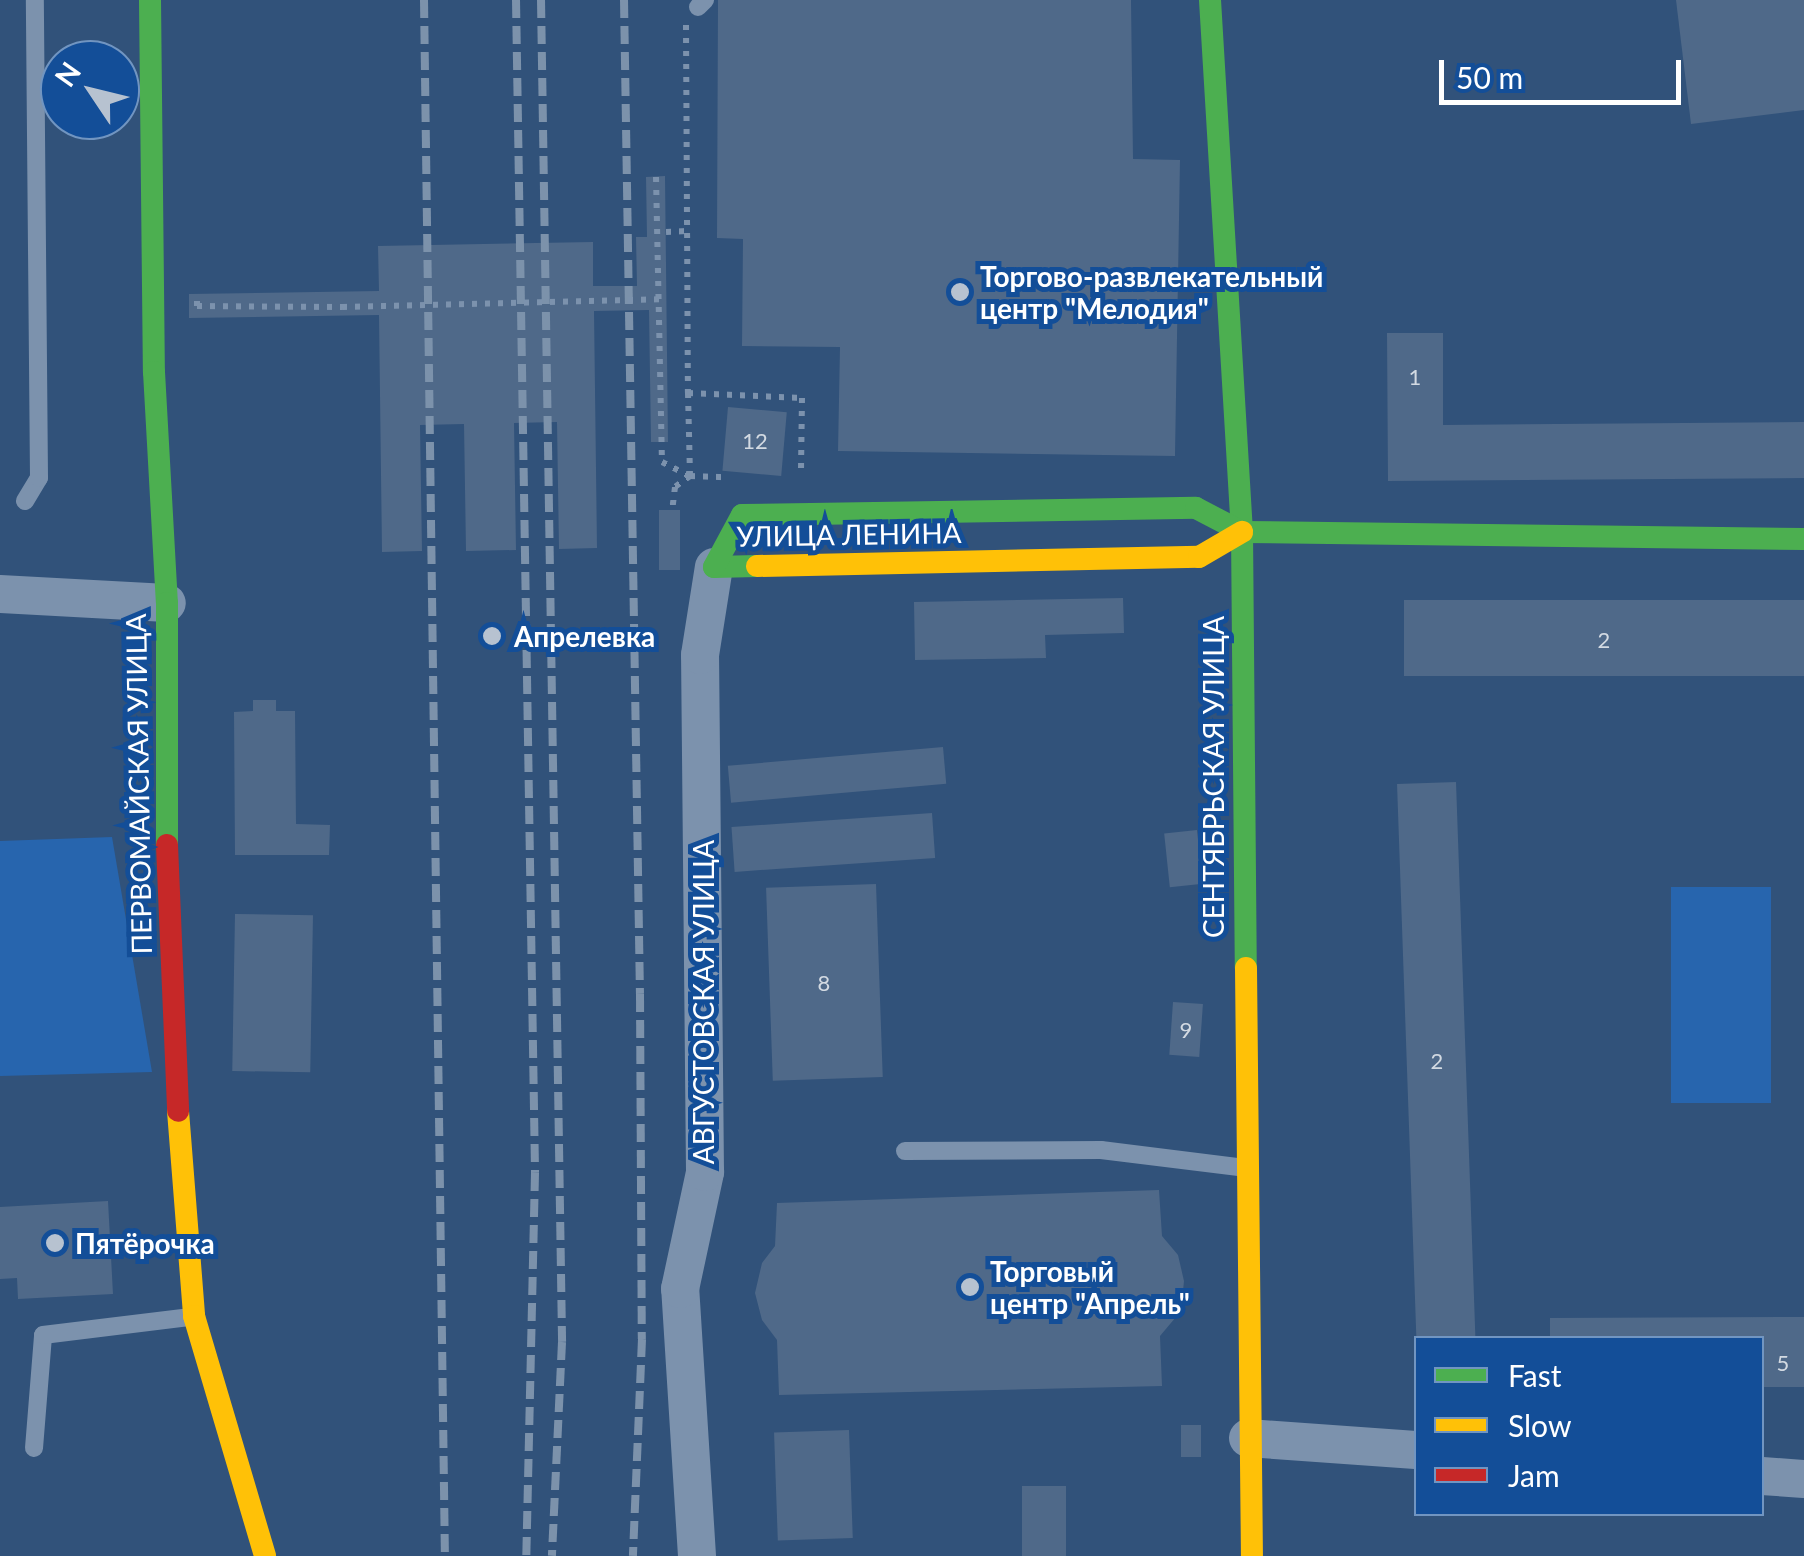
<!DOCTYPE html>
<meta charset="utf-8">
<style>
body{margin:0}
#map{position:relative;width:1804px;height:1556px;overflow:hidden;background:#31527a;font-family:Lato,sans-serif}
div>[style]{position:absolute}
.green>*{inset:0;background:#2765ae;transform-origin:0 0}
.building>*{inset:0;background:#4f6989;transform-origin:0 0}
.path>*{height:6px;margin-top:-3px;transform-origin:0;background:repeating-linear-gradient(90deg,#7c92ad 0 5px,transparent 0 13px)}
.lane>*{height:18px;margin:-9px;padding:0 9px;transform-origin:9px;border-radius:9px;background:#7c92ad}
.street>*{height:38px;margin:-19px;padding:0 19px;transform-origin:19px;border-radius:19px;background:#7c92ad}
.fast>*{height:22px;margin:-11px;padding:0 11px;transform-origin:11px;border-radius:11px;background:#4caf50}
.slow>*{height:22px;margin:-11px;padding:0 11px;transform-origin:11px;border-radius:11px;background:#ffc107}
.jam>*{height:22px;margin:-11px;padding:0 11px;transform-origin:11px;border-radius:11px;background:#c62828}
.rail>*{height:8px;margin-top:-4px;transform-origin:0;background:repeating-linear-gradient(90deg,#7c92ab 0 18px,transparent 0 26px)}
.path-bridge>*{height:6px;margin-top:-3px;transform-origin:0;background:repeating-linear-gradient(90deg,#7c92ad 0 5px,transparent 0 13px)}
.dots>*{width:28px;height:28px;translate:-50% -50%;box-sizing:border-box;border:5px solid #134e98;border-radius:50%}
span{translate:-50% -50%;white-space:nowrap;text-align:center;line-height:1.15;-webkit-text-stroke:10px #134e98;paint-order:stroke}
.number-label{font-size:22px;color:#d3dae2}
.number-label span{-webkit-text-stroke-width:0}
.poi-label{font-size:28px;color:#fff;font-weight:700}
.left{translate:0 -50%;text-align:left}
.street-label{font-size:28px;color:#fff}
.legend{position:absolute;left:1414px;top:1336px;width:350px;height:180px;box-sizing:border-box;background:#134e98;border:2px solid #7195c1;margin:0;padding:12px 18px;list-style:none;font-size:30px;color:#fff}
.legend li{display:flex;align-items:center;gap:20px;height:50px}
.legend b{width:50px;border:2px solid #7195c1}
.north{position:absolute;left:40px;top:40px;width:100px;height:100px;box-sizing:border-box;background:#134e98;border:2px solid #7195c1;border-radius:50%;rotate:305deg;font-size:28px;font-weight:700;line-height:40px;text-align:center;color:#fff}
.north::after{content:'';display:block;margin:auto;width:35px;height:45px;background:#b7c2d0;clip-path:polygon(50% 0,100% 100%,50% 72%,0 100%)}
.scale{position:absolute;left:1439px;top:60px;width:242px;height:45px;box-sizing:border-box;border:5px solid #fff;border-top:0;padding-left:12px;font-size:30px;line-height:35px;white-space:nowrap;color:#fff;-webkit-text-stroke:8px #134e98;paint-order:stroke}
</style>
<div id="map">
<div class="green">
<i style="clip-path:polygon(112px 837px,152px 1072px,0 1076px,0 841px)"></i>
<i style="left:1771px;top:887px;width:216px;height:100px;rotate:90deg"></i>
</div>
<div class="building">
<i style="clip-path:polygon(718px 0,1131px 0,1133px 159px,1180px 160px,1175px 456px,838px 451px,840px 347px,742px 346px,743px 239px,717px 238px)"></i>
<i style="clip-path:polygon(1676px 0,1804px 0,1804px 110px,1691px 124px)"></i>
<i style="clip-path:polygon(665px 176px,668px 442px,651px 442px,649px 310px,594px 311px,597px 548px,559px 549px,557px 422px,514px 423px,516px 550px,466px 551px,464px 424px,420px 425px,422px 551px,382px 552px,379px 315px,189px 318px,189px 294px,379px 291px,378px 246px,593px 242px,593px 286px,637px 286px,636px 237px,647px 237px,646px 177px)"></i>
<i style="clip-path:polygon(1387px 333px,1443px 333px,1443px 425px,1804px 422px,1804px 478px,1388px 481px)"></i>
<i style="left:728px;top:407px;width:59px;height:64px;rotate:5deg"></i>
<i style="left:659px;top:510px;width:21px;height:60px"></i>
<i style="clip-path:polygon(1123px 598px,1124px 633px,1045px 635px,1046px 658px,915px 660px,914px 602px)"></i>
<i style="left:1804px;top:600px;width:76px;height:400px;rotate:90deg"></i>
<i style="clip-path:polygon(253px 700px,276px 700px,276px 711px,295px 711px,296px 824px,330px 825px,329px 855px,235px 855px,234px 712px,253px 711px)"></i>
<i style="left:943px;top:747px;width:37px;height:216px;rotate:85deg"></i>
<i style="left:1456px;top:782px;width:556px;height:59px;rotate:88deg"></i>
<i style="left:932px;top:813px;width:45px;height:201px;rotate:86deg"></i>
<i style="left:1197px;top:830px;width:54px;height:33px;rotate:84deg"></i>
<i style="left:876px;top:884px;width:193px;height:110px;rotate:88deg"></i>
<i style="left:235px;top:914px;width:78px;height:157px;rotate:1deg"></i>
<i style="left:1173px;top:1002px;width:30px;height:53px;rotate:4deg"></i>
<i style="clip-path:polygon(1159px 1190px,1162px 1236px,1178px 1255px,1184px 1281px,1181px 1311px,1160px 1336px,1162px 1386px,779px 1395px,777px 1340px,762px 1320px,755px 1293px,762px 1263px,775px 1246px,777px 1203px)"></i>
<i style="clip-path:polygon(108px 1201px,113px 1294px,18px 1299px,17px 1278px,0 1279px,0 1207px)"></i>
<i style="clip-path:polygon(1804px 1317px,1804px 1387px,1762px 1387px,1762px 1338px,1550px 1338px,1550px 1318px)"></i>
<i style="left:1181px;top:1425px;width:20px;height:32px"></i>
<i style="left:849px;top:1430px;width:108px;height:75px;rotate:88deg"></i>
<i style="left:1022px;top:1486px;width:44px;height:70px"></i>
</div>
<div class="path">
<i style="left:686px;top:25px;width:368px;rotate:89.7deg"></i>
<i style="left:688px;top:393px;width:114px;rotate:2.5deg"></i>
<i style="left:802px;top:398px;width:74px;rotate:90.8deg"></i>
<i style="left:656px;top:177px;width:285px;rotate:88.8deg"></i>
<i style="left:662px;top:462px;width:31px;rotate:27deg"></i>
<i style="left:690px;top:476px;width:19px;rotate:144deg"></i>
<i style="left:675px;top:487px;width:23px;rotate:97deg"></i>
<i style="left:666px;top:232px;width:21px;rotate:-3deg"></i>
<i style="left:197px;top:301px;width:5px;rotate:90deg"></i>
<i style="left:197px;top:306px;width:145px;rotate:0.4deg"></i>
<i style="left:688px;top:393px;width:83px;rotate:88.6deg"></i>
<i style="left:690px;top:476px;width:36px;rotate:2deg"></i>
</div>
<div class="lane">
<i style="left:698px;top:7px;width:10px;rotate:-45deg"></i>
<i style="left:25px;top:501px;width:27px;rotate:-59deg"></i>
<i style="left:39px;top:478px;width:478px;rotate:-90.5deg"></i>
<i style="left:905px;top:1151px;width:196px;rotate:-0.3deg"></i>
<i style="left:1101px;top:1150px;width:145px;rotate:7.1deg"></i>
<i style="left:34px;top:1448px;width:113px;rotate:-85.4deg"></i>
<i style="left:43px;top:1335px;width:147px;rotate:-7deg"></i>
</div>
<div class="street">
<i style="left:0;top:594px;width:167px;rotate:3.1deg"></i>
<i style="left:1248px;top:1438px;width:168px;rotate:4.1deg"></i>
<i style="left:1762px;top:1476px;width:42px;rotate:4.1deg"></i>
<i style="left:697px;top:1556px;width:268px;rotate:-93.6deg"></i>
<i style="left:680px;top:1289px;width:120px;rotate:-77.9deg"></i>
<i style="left:705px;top:1172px;width:517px;rotate:-90.55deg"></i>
<i style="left:700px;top:655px;width:89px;rotate:-81deg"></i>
</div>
<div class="fast">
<i style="left:150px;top:0;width:372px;rotate:89.4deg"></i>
<i style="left:154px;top:372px;width:231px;rotate:86.8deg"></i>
<i style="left:167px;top:603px;width:242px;rotate:90deg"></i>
<i style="left:1210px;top:0;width:533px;rotate:86.56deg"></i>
<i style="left:1242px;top:532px;width:436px;rotate:89.5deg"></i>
<i style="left:757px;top:566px;width:43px;rotate:178.7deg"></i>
<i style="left:714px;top:567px;width:59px;rotate:-61.7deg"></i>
<i style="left:742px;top:515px;width:454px;rotate:-0.9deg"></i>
<i style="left:1196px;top:508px;width:52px;rotate:27.6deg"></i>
<i style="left:1242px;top:532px;width:562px;rotate:0.71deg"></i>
</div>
<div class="slow">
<i style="left:757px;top:566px;width:442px;rotate:-1.2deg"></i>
<i style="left:1199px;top:557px;width:50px;rotate:-30.2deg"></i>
<i style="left:1246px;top:968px;width:588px;rotate:89.42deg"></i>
<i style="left:178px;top:1111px;width:206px;rotate:85.5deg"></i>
<i style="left:194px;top:1316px;width:250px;rotate:73.5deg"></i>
</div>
<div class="jam">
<i style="left:167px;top:845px;width:266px;rotate:87.6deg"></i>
</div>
<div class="rail">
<i style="left:424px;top:0;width:1556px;rotate:89.23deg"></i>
<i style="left:516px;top:0;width:1173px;rotate:89.07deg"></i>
<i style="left:535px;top:1173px;width:383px;rotate:91.3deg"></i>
<i style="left:541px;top:0;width:1342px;rotate:89.1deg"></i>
<i style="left:562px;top:1342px;width:214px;rotate:92.7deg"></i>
<i style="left:624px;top:0;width:994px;rotate:89.08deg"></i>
<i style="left:640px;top:994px;width:345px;rotate:89.7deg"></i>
<i style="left:642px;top:1339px;width:217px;rotate:92.4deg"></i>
</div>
<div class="path-bridge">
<i style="left:342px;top:307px;width:318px;rotate:-1.4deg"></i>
</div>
<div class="dots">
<i style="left:960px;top:292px;background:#b7c2d0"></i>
<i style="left:492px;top:636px;background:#b7c2d0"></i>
<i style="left:55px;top:1243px;background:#b7c2d0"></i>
<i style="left:970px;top:1287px;background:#b7c2d0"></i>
</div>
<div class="number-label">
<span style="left:1415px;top:377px">1</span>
<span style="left:755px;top:441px">12</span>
<span style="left:1604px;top:640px">2</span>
<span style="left:824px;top:983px">8</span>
<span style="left:1186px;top:1030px">9</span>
<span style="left:1437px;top:1061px">2</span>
<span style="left:1783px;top:1363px">5</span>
</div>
<div class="poi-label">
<span class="left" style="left:980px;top:292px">Торгово-развлекательный<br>центр "Мелодия"</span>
<span class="left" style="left:514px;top:636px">Апрелевка</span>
<span class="left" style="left:75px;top:1243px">Пятёрочка</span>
<span class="left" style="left:990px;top:1287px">Торговый<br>центр "Апрель"</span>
</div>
<div class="street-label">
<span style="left:849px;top:534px;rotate:-1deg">УЛИЦА ЛЕНИНА</span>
<span style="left:1213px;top:777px;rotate:-90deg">СЕНТЯБРЬСКАЯ УЛИЦА</span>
<span style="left:138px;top:784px;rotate:-91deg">ПЕРВОМАЙСКАЯ УЛИЦА</span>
<span style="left:703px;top:1002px;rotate:-90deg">АВГУСТОВСКАЯ УЛИЦА</span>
</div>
<ul class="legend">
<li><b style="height:12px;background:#4caf50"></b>Fast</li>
<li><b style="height:12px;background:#ffc107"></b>Slow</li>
<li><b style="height:12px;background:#c62828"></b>Jam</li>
</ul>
<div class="north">N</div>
<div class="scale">50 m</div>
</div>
